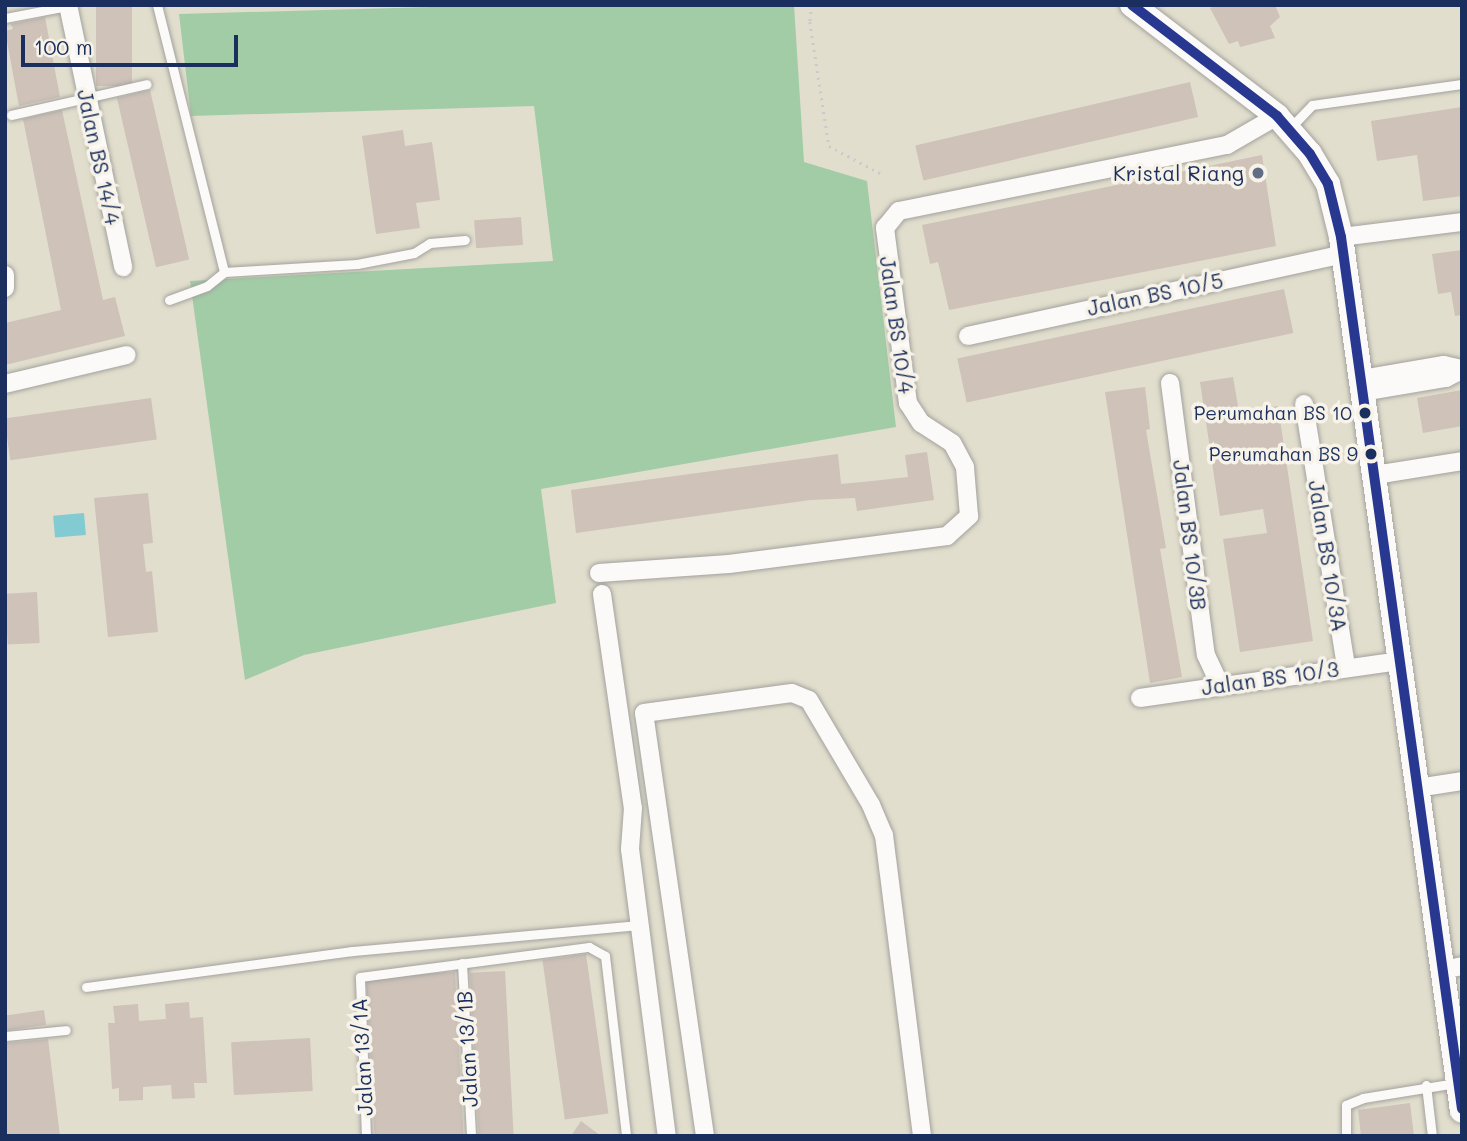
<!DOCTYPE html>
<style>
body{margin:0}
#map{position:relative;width:1467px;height:1141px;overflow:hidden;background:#e2decd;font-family:Mali,sans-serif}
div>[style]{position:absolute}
.forest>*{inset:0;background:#a2cca6}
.water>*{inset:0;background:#82cbd3;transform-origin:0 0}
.building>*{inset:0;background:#cec2b9;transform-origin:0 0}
.path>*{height:2.5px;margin-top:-1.25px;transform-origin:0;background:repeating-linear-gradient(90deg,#c9caca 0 2px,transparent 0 7px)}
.roads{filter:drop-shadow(0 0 2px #a2a29e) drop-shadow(0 0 2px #a2a29e)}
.lane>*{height:9px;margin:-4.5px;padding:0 4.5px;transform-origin:4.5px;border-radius:4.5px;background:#fbfaf8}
.street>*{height:18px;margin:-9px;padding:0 9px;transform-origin:9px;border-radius:9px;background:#fbfaf8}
.secondary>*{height:24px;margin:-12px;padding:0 12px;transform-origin:12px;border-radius:12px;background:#fbfaf8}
.bus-1>*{height:10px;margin:-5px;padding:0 5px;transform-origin:5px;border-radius:5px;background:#283890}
.dots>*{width:19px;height:19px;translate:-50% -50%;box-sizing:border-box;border:4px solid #f7f3e8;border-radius:50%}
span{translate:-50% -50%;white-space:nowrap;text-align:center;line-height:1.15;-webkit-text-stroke:7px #f7f3e8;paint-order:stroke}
.bus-label{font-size:19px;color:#1b2f5e}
.right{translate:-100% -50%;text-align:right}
.street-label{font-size:21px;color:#1b2f5e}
.poi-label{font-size:21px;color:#1b2f5e}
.frame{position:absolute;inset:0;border:7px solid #1b2f5e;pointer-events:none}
.scale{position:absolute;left:21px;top:35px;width:217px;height:32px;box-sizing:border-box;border:4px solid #1b2f5e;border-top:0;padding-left:9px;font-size:21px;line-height:24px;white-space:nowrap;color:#1b2f5e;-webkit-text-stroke:5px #f7f3e8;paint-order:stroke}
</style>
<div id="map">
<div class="forest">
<i style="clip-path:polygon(501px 5px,794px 5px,804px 162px,867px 181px,896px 427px,541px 489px,556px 603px,304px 655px,245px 680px,190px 281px,553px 261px,534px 106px,191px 116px,179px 14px)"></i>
</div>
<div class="water">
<i style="left:84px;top:513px;width:22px;height:31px;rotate:85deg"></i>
</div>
<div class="building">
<i style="left:96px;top:5px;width:36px;height:81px"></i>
<i style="clip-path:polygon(1218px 5px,1275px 5px,1280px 17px,1270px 26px,1275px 38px,1240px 47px,1238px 41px,1229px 44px,1210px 8px)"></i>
<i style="clip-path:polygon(45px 17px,60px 97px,19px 106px,5px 31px,13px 29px,11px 24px)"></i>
<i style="left:1190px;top:82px;width:36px;height:282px;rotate:77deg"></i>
<i style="left:150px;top:90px;width:174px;height:34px;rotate:77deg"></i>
<i style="clip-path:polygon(1462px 107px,1462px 196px,1423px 201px,1417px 155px,1377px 161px,1371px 121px)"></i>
<i style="clip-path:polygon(62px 110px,103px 300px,115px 297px,125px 336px,5px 365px,5px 323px,61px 310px,23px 119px)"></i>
<i style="clip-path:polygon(403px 130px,405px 146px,432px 142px,440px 200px,416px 203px,420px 228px,376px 234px,362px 136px)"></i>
<i style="clip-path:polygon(1262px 155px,1276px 246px,949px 310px,938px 262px,930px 264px,922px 225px)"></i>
<i style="left:521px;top:217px;width:28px;height:47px;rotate:86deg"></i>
<i style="clip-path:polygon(1462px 250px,1462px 315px,1455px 316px,1451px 292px,1438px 294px,1432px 254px)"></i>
<i style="left:1284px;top:289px;width:45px;height:334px;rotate:78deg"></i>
<i style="clip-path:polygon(1233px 377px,1239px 412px,1278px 406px,1313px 641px,1240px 652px,1223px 539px,1267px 533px,1263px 509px,1220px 516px,1200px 382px)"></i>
<i style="clip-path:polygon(1145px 387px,1150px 429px,1146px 430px,1166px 548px,1160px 549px,1182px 677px,1150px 683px,1105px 392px)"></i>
<i style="clip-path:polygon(1462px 390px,1462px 426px,1423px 433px,1417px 398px)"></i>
<i style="left:151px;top:398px;width:42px;height:148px;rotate:82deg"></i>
<i style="clip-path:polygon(927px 452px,934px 500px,857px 511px,855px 498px,810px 500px,576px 533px,571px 490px,838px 454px,841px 484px,872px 481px,908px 477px,905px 455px)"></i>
<i style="clip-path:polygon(148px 493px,153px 543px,143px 544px,146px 572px,152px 571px,158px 632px,108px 637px,94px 498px)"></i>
<i style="left:37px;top:592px;width:51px;height:32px;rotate:87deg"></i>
<i style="left:586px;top:954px;width:161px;height:44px;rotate:82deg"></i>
<i style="left:505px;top:971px;width:165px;height:35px;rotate:87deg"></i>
<i style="left:455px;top:972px;width:164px;height:89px;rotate:87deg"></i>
<i style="clip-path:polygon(189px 1002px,190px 1018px,203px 1017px,207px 1083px,194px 1083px,195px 1098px,172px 1099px,171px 1085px,143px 1087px,143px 1100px,119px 1101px,119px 1088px,112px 1089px,108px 1023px,115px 1023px,113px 1006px,138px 1004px,139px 1021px,166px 1019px,165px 1004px)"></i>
<i style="left:44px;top:1010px;width:15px;height:39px;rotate:82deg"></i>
<i style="left:310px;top:1038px;width:53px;height:79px;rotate:87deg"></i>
<i style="clip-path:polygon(48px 1039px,60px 1136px,5px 1136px,5px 1043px)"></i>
<i style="clip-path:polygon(1410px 1103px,1414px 1136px,1361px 1136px,1358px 1110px)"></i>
<i style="clip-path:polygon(581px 1121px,601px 1136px,571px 1136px)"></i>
</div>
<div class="path">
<i style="left:812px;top:5px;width:17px;rotate:97deg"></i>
<i style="left:810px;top:22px;width:125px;rotate:81.3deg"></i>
<i style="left:829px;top:146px;width:58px;rotate:27.9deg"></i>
</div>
<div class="roads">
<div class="lane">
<i style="left:157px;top:5px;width:275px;rotate:75.9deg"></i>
<i style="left:5px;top:18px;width:64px;rotate:-10.8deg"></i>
<i style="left:11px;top:115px;width:139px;rotate:-12.8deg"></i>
<i style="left:1290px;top:128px;width:32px;rotate:-46deg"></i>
<i style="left:1312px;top:105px;width:151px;rotate:-8deg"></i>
<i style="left:169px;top:300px;width:40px;rotate:-20.2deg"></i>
<i style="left:207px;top:286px;width:22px;rotate:-39deg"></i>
<i style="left:224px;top:272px;width:133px;rotate:-3.4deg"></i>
<i style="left:357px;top:264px;width:58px;rotate:-10.9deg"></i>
<i style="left:414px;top:253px;width:19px;rotate:-32deg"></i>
<i style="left:430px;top:243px;width:35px;rotate:-5deg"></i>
<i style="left:462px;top:963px;width:173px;rotate:87deg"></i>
<i style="left:86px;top:987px;width:268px;rotate:-7.7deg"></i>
<i style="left:352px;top:951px;width:289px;rotate:-5.2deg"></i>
<i style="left:5px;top:1036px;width:61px;rotate:-5.6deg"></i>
<i style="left:1426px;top:1085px;width:51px;rotate:83.3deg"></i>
<i style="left:366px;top:1136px;width:159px;rotate:-92.2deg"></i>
<i style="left:360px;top:977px;width:231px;rotate:-7.5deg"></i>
<i style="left:589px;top:947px;width:18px;rotate:29deg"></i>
<i style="left:605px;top:956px;width:181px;rotate:83.3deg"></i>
<i style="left:1346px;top:1136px;width:31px;rotate:-90deg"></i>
<i style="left:1346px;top:1105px;width:18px;rotate:-22deg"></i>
<i style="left:1363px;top:1098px;width:94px;rotate:-9.2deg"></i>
</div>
<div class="street">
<i style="left:68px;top:5px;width:268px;rotate:78.1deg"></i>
<i style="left:1341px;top:237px;width:122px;rotate:-7.1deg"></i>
<i style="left:5px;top:275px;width:13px;rotate:90deg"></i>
<i style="left:968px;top:336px;width:384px;rotate:-12.3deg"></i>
<i style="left:1361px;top:379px;width:84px;rotate:-9.6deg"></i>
<i style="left:1444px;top:365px;width:18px;rotate:13deg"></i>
<i style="left:1170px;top:383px;width:274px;rotate:82.5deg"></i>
<i style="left:1206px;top:655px;width:33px;rotate:65deg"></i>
<i style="left:5px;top:384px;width:125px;rotate:-13.4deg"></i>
<i style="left:1363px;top:392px;width:84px;rotate:-9.6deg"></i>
<i style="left:1446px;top:378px;width:18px;rotate:-27deg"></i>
<i style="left:1304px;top:404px;width:266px;rotate:80.9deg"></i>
<i style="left:1375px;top:475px;width:88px;rotate:-9.1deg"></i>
<i style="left:599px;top:573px;width:130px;rotate:-4deg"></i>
<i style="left:729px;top:564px;width:220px;rotate:-7.3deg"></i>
<i style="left:947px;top:536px;width:30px;rotate:-42deg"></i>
<i style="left:969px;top:516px;width:49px;rotate:-94.7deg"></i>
<i style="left:965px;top:467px;width:27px;rotate:-118deg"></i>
<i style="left:952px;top:443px;width:37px;rotate:-147deg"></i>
<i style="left:921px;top:423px;width:24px;rotate:-123deg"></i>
<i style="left:908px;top:403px;width:177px;rotate:-97.5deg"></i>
<i style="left:885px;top:228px;width:22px;rotate:-51deg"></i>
<i style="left:899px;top:211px;width:335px;rotate:-11.4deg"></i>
<i style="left:1227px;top:145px;width:58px;rotate:-30.1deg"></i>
<i style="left:602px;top:594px;width:216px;rotate:81.8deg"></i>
<i style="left:633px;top:808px;width:41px;rotate:94.2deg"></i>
<i style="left:630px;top:849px;width:289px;rotate:82.7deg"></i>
<i style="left:1140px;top:698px;width:263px;rotate:-8.1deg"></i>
<i style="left:1417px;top:788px;width:46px;rotate:-8.8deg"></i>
<i style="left:1442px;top:970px;width:20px;rotate:-11deg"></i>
<i style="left:705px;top:1136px;width:427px;rotate:-98.2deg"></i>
<i style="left:644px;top:713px;width:149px;rotate:-7.7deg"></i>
<i style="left:792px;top:693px;width:18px;rotate:22deg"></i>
<i style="left:809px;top:700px;width:122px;rotate:59.4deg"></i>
<i style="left:871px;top:805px;width:33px;rotate:67deg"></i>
<i style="left:884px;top:835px;width:303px;rotate:82.8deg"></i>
</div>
<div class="secondary">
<i style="left:1132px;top:5px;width:183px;rotate:37.4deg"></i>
<i style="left:1277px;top:116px;width:50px;rotate:49deg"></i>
<i style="left:1310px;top:154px;width:35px;rotate:59deg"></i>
<i style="left:1328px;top:184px;width:55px;rotate:76.2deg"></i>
<i style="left:1341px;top:237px;width:882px;rotate:82.12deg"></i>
</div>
</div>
<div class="bus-1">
<i style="left:1132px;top:5px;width:183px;rotate:37.4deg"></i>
<i style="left:1277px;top:116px;width:50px;rotate:49deg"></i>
<i style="left:1310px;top:154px;width:35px;rotate:59deg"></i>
<i style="left:1328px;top:184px;width:55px;rotate:76.2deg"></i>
<i style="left:1341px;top:237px;width:880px;rotate:82.1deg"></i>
</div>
<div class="dots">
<i style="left:1258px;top:173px;background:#616c85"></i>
<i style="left:1365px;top:413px;background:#1b2f5e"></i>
<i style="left:1371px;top:454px;background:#1b2f5e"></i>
</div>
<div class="bus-label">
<span class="right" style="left:1352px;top:413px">Perumahan BS 10</span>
<span class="right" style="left:1358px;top:454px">Perumahan BS 9</span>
</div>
<div class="street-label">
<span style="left:99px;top:157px;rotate:78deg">Jalan BS 14/4</span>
<span style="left:1155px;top:294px;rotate:-12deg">Jalan BS 10/5</span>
<span style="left:897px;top:325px;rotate:82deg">Jalan BS 10/4</span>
<span style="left:1190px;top:535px;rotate:83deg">Jalan BS 10/3B</span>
<span style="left:1328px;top:556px;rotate:81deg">Jalan BS 10/3A</span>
<span style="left:1270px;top:678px;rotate:-8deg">Jalan BS 10/3</span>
<span style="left:467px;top:1049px;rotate:-93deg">Jalan 13/1B</span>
<span style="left:362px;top:1057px;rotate:-93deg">Jalan 13/1A</span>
</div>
<div class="poi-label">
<span class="right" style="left:1244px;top:173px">Kristal Riang</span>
</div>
<div class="frame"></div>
<div class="scale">100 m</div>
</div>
